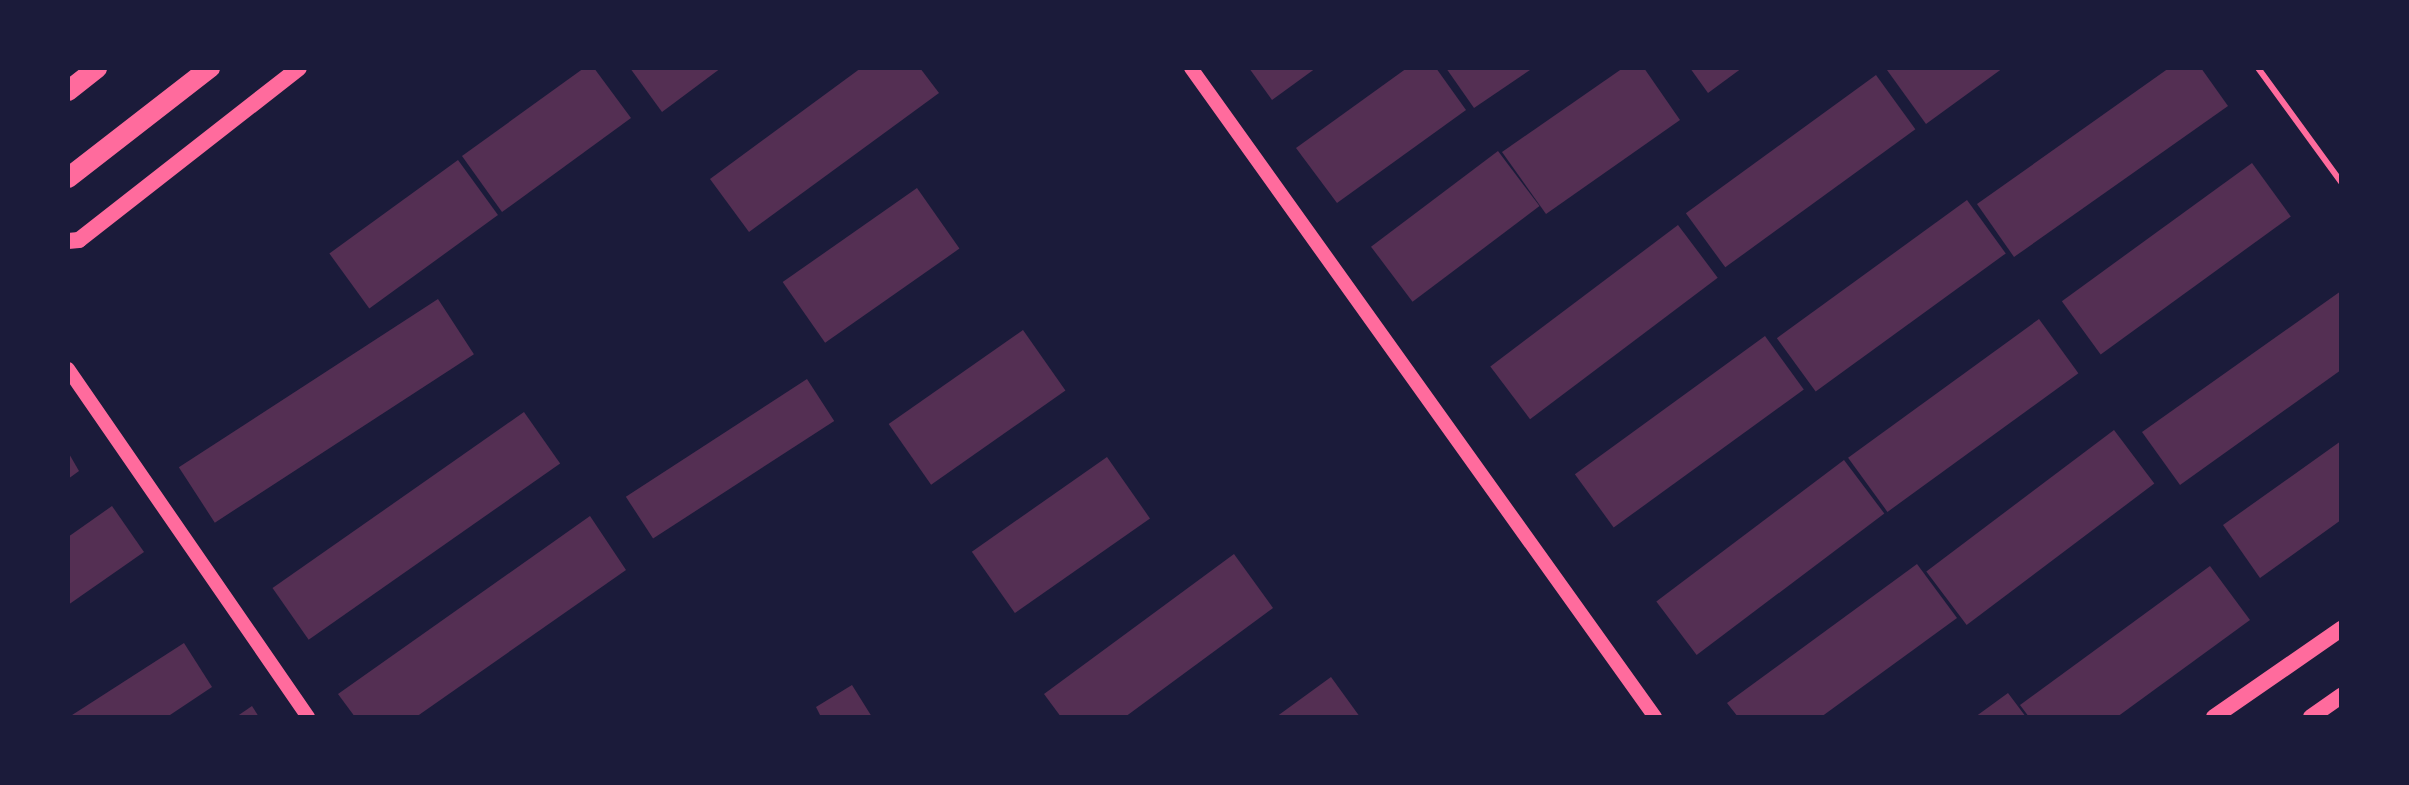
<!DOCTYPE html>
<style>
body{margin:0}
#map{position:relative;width:2409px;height:785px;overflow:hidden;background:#1b1b3a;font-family:Merriweather,serif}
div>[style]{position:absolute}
.building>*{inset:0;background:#542f53;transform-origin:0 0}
.service>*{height:6px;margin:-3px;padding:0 3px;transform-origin:3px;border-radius:3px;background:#ff6b9d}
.tertiary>*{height:14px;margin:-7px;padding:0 7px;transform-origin:7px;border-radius:7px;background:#ff6b9d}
.secondary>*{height:16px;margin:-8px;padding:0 8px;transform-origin:8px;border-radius:8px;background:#ff6b9d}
.primary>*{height:20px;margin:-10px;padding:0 10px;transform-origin:10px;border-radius:10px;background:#ff6b9d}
span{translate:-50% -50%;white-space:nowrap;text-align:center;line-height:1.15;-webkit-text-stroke:8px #1b1b3a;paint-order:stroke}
.frame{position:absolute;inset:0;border:70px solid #1b1b3a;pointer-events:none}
</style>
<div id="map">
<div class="building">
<i style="clip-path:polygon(584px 68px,594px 68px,631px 118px,502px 212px,462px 156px)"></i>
<i style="clip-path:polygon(630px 68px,721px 68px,662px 112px)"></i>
<i style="clip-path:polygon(861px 68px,920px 68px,939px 93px,749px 232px,710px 179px)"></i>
<i style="clip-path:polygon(1249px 68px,1316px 68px,1272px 100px)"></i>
<i style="clip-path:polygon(1407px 68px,1436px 68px,1466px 110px,1337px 203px,1296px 148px)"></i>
<i style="clip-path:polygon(1446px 68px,1533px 68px,1474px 108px)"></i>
<i style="clip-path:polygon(1623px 68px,1644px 68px,1680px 120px,1546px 214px,1502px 152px)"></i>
<i style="clip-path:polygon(1690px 68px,1742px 68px,1708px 93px)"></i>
<i style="clip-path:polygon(1890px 68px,2003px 68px,1926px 124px,1887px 70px)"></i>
<i style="clip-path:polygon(2169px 68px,2201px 68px,2228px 106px,2014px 257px,1977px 204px)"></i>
<i style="left:1876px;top:75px;width:67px;height:235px;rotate:54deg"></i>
<i style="left:1498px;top:151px;width:69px;height:159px;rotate:53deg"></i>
<i style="left:458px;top:160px;width:68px;height:159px;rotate:54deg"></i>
<i style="left:2252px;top:163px;width:66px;height:235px;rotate:54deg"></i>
<i style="left:917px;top:188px;width:74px;height:164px;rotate:55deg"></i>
<i style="left:1967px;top:200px;width:66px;height:235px;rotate:54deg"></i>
<i style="left:1678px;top:225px;width:66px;height:235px;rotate:53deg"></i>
<i style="clip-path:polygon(2341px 291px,2341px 370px,2180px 485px,2142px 432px)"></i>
<i style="left:438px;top:299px;width:66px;height:309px;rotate:57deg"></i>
<i style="left:2039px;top:319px;width:67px;height:236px;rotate:54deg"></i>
<i style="left:1023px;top:330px;width:74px;height:164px;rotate:55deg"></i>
<i style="left:1765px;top:336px;width:66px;height:235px;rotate:54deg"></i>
<i style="left:807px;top:379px;width:50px;height:216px;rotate:57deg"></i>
<i style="left:524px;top:412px;width:63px;height:307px;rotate:55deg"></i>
<i style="left:2114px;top:430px;width:67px;height:235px;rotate:53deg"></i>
<i style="clip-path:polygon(2341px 441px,2341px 520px,2260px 578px,2223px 525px)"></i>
<i style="clip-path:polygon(68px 452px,79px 471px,68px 479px)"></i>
<i style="left:1107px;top:457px;width:75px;height:165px;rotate:55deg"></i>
<i style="left:1844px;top:460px;width:67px;height:235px;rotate:53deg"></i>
<i style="clip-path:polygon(112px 506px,144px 552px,68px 605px,68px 537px)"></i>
<i style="clip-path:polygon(590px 516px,626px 570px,416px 717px,355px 717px,338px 694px)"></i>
<i style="clip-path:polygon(1234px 554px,1273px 608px,1125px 717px,1061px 717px,1044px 694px)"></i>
<i style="clip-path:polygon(1917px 564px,1957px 618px,1821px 717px,1738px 717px,1727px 703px)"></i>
<i style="clip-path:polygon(2210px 566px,2250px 620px,2117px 717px,2029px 717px,2020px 705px)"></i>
<i style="clip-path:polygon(184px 643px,212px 687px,167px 717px,69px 717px)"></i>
<i style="clip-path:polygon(1331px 677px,1360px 717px,1276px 717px)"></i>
<i style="clip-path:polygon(852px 685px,872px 717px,821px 717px,816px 707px)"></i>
<i style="clip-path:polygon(2008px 693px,2026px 717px,1975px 717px)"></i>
<i style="clip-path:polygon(252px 706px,259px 717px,236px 717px)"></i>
</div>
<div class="service">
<i style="left:2258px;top:68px;width:141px;rotate:53.9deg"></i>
</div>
<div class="tertiary">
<i style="left:1191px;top:68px;width:798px;rotate:54.44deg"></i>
<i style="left:68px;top:369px;width:423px;rotate:55.4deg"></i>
</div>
<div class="secondary">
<i style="left:68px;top:241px;width:11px;rotate:-5deg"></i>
<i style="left:79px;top:240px;width:279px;rotate:-38deg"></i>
<i style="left:2214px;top:717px;width:155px;rotate:-34.7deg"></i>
<i style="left:2311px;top:717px;width:37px;rotate:-35deg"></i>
</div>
<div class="primary">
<i style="left:68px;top:91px;width:37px;rotate:-38deg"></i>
<i style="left:68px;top:178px;width:180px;rotate:-37.8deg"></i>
</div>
<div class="frame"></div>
</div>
